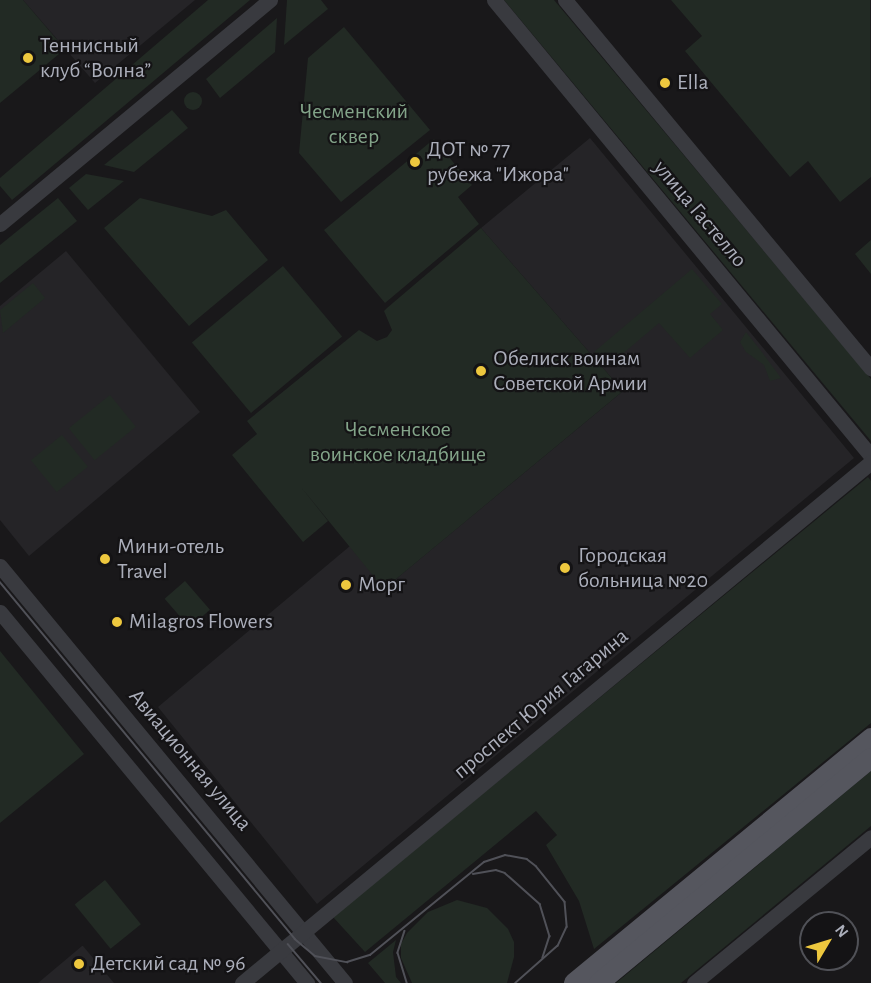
<!DOCTYPE html>
<meta charset="utf-8">
<style>
body{margin:0}
#map{position:relative;width:871px;height:983px;overflow:hidden;background:#19181a;font-family:"Alegreya Sans",sans-serif}
div>[style]{position:absolute}
.built>*{inset:0;background:#252427}
.green>*{inset:0;background:#222a24;transform-origin:0 0}
.round{border-radius:50%}
.minor>*{height:15px;margin:-7.5px;padding:0 7.5px;transform-origin:7.5px;border-radius:7.5px;background:#393a3f}
.major>*{height:20px;margin:-10px;padding:0 10px;transform-origin:10px;border-radius:10px;background:#55565e}
.tram>*{height:1.5px;margin:-0.75px;padding:0 0.75px;transform-origin:0.75px;border-radius:0.75px;background:#505158}
.dots>*{width:16px;height:16px;translate:-50% -50%;box-sizing:border-box;border:3px solid #141315;border-radius:50%}
span{translate:-50% -50%;white-space:nowrap;text-align:center;line-height:1.15;-webkit-text-stroke:4.5px #141315;paint-order:stroke}
.poi-label{font-size:22px;color:#abaeba}
.left{translate:0 -50%;text-align:left}
.park-label{font-size:22px;color:#83a489}
.street-label{font-size:22px;color:#abaeba}
.north{position:absolute;left:799px;top:911px;width:60px;height:60px;box-sizing:border-box;background:#141315;border:2px solid #505157;border-radius:50%;rotate:52deg;font-size:16px;font-weight:700;line-height:24px;text-align:center;color:#abaeba}
.north::after{content:'';display:block;margin:auto;width:21px;height:27px;background:#edc73e;clip-path:polygon(50% 0,100% 100%,50% 72%,0 100%)}
</style>
<div id="map">
<div class="built">
<i style="clip-path:polygon(23px 0,195px 0,95px 83px)"></i>
<i style="clip-path:polygon(590px 138px,854px 458px,317px 904px,158px 707px,350px 546px,385px 588px,623px 391px,481px 228px)"></i>
<i style="clip-path:polygon(66px 251px,200px 412px,29px 556px,0 520px,0 306px)"></i>
<i style="clip-path:polygon(83px 946px,114px 983px,38px 983px,82px 946px)"></i>
</div>
<div class="green">
<i style="clip-path:polygon(0 0,23px 0,65px 49px,0 103px)"></i>
<i style="clip-path:polygon(208px 0,250px 0,12px 200px,0 186px,0 178px)"></i>
<i style="clip-path:polygon(287px 0,321px 0,328px 9px,284px 45px)"></i>
<i style="clip-path:polygon(504px 0,554px 0,871px 379px,871px 441px)"></i>
<i style="clip-path:polygon(671px 0,870px 0,871px 177px,840px 202px,808px 161px,790px 177px,685px 51px,702px 36px)"></i>
<i style="clip-path:polygon(277px 18px,275px 52px,220px 98px,206px 79px)"></i>
<i style="clip-path:polygon(344px 27px,430px 130px,341px 202px,299px 153px,308px 58px)"></i>
<i class="round" style="left:184px;top:92px;width:18px;height:18px"></i>
<i style="clip-path:polygon(172px 110px,188px 128px,134px 172px,104px 165px)"></i>
<i style="clip-path:polygon(434px 139px,472px 185px,458px 197px,479px 224px,385px 303px,324px 230px)"></i>
<i style="clip-path:polygon(86px 174px,124px 181px,88px 210px,69px 188px)"></i>
<i style="clip-path:polygon(58px 198px,77px 221px,0 283px,0 245px)"></i>
<i style="clip-path:polygon(140px 198px,212px 216px,226px 210px,268px 260px,189px 326px,104px 228px)"></i>
<i style="clip-path:polygon(481px 228px,623px 391px,384px 589px,301px 487px,328px 521px,303px 542px,232px 455px,257px 434px,247px 421px,359px 330px,377px 341px,387px 337px,392px 330px,384px 311px,387px 308px)"></i>
<i style="clip-path:polygon(871px 240px,871px 274px,855px 254px)"></i>
<i style="left:283px;top:266px;width:92px;height:119px;rotate:50deg"></i>
<i style="clip-path:polygon(692px 269px,722px 304px,710px 314px,723px 330px,690px 358px,659px 323px,607px 367px,594px 352px)"></i>
<i style="clip-path:polygon(33px 283px,45px 298px,3px 333px,0 310px)"></i>
<i style="clip-path:polygon(746px 332px,761px 351px,781px 378px,770px 381px,764px 365px,746px 352px,740px 342px)"></i>
<i style="left:110px;top:395px;width:41px;height:53px;rotate:51deg"></i>
<i style="left:62px;top:435px;width:41px;height:40px;rotate:51deg"></i>
<i style="clip-path:polygon(868px 477px,871px 481px,871px 723px,594px 949px,579px 901px,546px 845px,557px 835px,536px 811px,365px 952px,333px 917px)"></i>
<i style="left:185px;top:581px;width:38px;height:27px;rotate:49deg"></i>
<i style="clip-path:polygon(0 651px,84px 754px,0 823px)"></i>
<i style="clip-path:polygon(871px 771px,871px 826px,681px 983px,616px 983px)"></i>
<i style="left:105px;top:880px;width:57px;height:39px;rotate:51deg"></i>
<i style="clip-path:polygon(457px 900px,487px 908px,508px 929px,514px 942px,514px 957px,507px 983px,412px 983px,401px 958px,401px 944px,407px 933px,428px 912px)"></i>
<i style="clip-path:polygon(396px 940px,393px 952px,396px 977px,401px 983px,385px 983px,368px 963px)"></i>
</div>
<div class="minor">
<i style="left:494px;top:0;width:592px;rotate:50.42deg"></i>
<i style="left:565px;top:0;width:479px;rotate:50.3deg"></i>
<i style="left:0;top:224px;width:351px;rotate:-39.7deg"></i>
<i style="left:0;top:566px;width:541px;rotate:50.4deg"></i>
<i style="left:0;top:612px;width:482px;rotate:50.4deg"></i>
<i style="left:242px;top:983px;width:817px;rotate:-39.63deg"></i>
<i style="left:694px;top:983px;width:229px;rotate:-39.5deg"></i>
</div>
<div class="major">
<i style="left:574px;top:983px;width:385px;rotate:-39.5deg"></i>
<i style="left:599px;top:983px;width:353px;rotate:-39.6deg"></i>
</div>
<div class="tram">
<i style="left:0;top:582px;width:463px;rotate:50.4deg"></i>
<i style="left:295px;top:939px;width:26px;rotate:40deg"></i>
<i style="left:315px;top:956px;width:33px;rotate:11deg"></i>
<i style="left:347px;top:962px;width:24px;rotate:-17deg"></i>
<i style="left:370px;top:955px;width:147px;rotate:-39.2deg"></i>
<i style="left:484px;top:862px;width:22px;rotate:-18deg"></i>
<i style="left:505px;top:855px;width:22px;rotate:10deg"></i>
<i style="left:527px;top:859px;width:11px;rotate:38deg"></i>
<i style="left:536px;top:866px;width:46px;rotate:51.1deg"></i>
<i style="left:565px;top:902px;width:25px;rotate:85deg"></i>
<i style="left:567px;top:927px;width:21px;rotate:115deg"></i>
<i style="left:558px;top:946px;width:56px;rotate:138.6deg"></i>
<i style="left:473px;top:874px;width:23px;rotate:-10deg"></i>
<i style="left:496px;top:870px;width:9px;rotate:18deg"></i>
<i style="left:505px;top:873px;width:47px;rotate:41.5deg"></i>
<i style="left:540px;top:904px;width:34px;rotate:73deg"></i>
<i style="left:550px;top:936px;width:23px;rotate:108deg"></i>
<i style="left:405px;top:931px;width:23px;rotate:108deg"></i>
<i style="left:398px;top:953px;width:31px;rotate:73deg"></i>
<i style="left:288px;top:944px;width:51px;rotate:49.8deg"></i>
</div>
<div class="dots">
<i style="left:28px;top:58px;background:#edc73e"></i>
<i style="left:665px;top:83px;background:#edc73e"></i>
<i style="left:415px;top:162px;background:#edc73e"></i>
<i style="left:481px;top:371px;background:#edc73e"></i>
<i style="left:105px;top:559px;background:#edc73e"></i>
<i style="left:565px;top:568px;background:#edc73e"></i>
<i style="left:346px;top:585px;background:#edc73e"></i>
<i style="left:117px;top:622px;background:#edc73e"></i>
<i style="left:79px;top:964px;background:#edc73e"></i>
</div>
<div class="poi-label">
<span class="left" style="left:40px;top:58px">Теннисный<br>клуб “Волна”</span>
<span class="left" style="left:677px;top:83px">Ella</span>
<span class="left" style="left:427px;top:162px">ДОТ № 77<br>рубежа "Ижора"</span>
<span class="left" style="left:493px;top:371px">Обелиск воинам<br>Советской Армии</span>
<span class="left" style="left:117px;top:559px">Мини-отель<br>Travel</span>
<span class="left" style="left:578px;top:568px">Городская<br>больница №20</span>
<span class="left" style="left:358px;top:585px">Морг</span>
<span class="left" style="left:129px;top:622px">Milagros Flowers</span>
<span class="left" style="left:91px;top:964px">Детский сад № 96</span>
</div>
<div class="park-label">
<span style="left:354px;top:124px">Чесменский<br>сквер</span>
<span style="left:398px;top:442px">Чесменское<br>воинское кладбище</span>
</div>
<div class="street-label">
<span style="left:700px;top:214px;rotate:50deg">улица Гастелло</span>
<span style="left:541px;top:704px;rotate:-40deg">проспект Юрия Гагарина</span>
<span style="left:190px;top:760px;rotate:50deg">Авиационная улица</span>
</div>
<div class="north">N</div>
</div>
